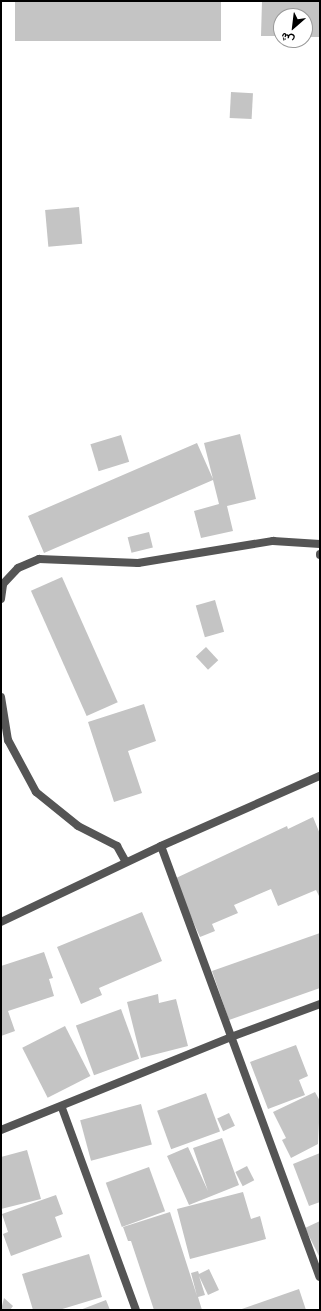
<!DOCTYPE html>
<meta charset="utf-8">
<style>
body{margin:0}
#map{position:relative;width:321px;height:1311px;overflow:hidden;background:#fff;font-family:"Nunito Sans",Vazirmatn,sans-serif}
div>[style]{position:absolute}
.building>*{inset:0;background:#c4c4c4;transform-origin:0 0}
.minor>*{height:8px;margin:-4px;padding:0 4px;transform-origin:4px;border-radius:4px;background:#555}
.tertiary>*{height:8px;margin:-4px;padding:0 4px;transform-origin:4px;border-radius:4px;background:#555}
span{translate:-50% -50%;white-space:nowrap;text-align:center;line-height:1.15;-webkit-text-stroke:3px #fff;paint-order:stroke}
.frame{position:absolute;inset:0;border:2px solid #000;pointer-events:none}
.north{position:absolute;left:273px;top:8px;width:40px;height:40px;box-sizing:border-box;background:#fff;border:1px solid #999;border-radius:50%;rotate:208deg;font-size:11px;font-weight:700;line-height:16px;text-align:center;color:#000}
.north::after{content:'';display:block;margin:auto;width:14px;height:18px;background:#000;clip-path:polygon(50% 0,100% 100%,50% 72%,0 100%)}
</style>
<div id="map">
<div class="building">
<i style="left:15px;top:1px;width:206px;height:40px"></i>
<i style="clip-path:polygon(262px 1px,320px 1px,320px 37px,305px 37px,305px 16px,281px 16px,281px 36px,261px 36px)"></i>
<i style="left:231px;top:92px;width:22px;height:26px;rotate:3deg"></i>
<i style="left:79px;top:207px;width:37px;height:34px;rotate:85deg"></i>
<i style="clip-path:polygon(240px 434px,256px 499px,227px 506px,233px 531px,201px 538px,194px 511px,219px 504px,213px 480px,44px 553px,28px 516px,197px 443px,213px 479px,204px 443px)"></i>
<i style="left:121px;top:435px;width:28px;height:32px;rotate:73deg"></i>
<i style="left:149px;top:532px;width:16px;height:22px;rotate:76deg"></i>
<i style="left:62px;top:577px;width:137px;height:34px;rotate:66deg"></i>
<i style="left:215px;top:600px;width:33px;height:20px;rotate:74deg"></i>
<i style="left:206px;top:647px;width:18px;height:14px;rotate:47deg"></i>
<i style="clip-path:polygon(144px 704px,156px 741px,128px 751px,142px 793px,114px 802px,88px 722px)"></i>
<i style="clip-path:polygon(313px 817px,320px 834px,320px 898px,316px 890px,278px 906px,271px 889px,234px 905px,238px 913px,212px 924px,215px 931px,200px 937px,174px 879px,287px 826px,288px 829px)"></i>
<i style="clip-path:polygon(142px 912px,162px 961px,99px 988px,102px 995px,81px 1004px,57px 947px)"></i>
<i style="clip-path:polygon(320px 933px,320px 988px,229px 1020px,212px 971px)"></i>
<i style="clip-path:polygon(44px 952px,53px 978px,49px 979px,54px 996px,8px 1011px,15px 1031px,1px 1036px,1px 966px)"></i>
<i style="clip-path:polygon(158px 994px,159px 1003px,176px 999px,188px 1046px,141px 1058px,127px 1002px)"></i>
<i style="left:121px;top:1009px;width:53px;height:48px;rotate:70deg"></i>
<i style="left:65px;top:1026px;width:56px;height:48px;rotate:63deg"></i>
<i style="clip-path:polygon(296px 1045px,308px 1076px,299px 1080px,305px 1095px,268px 1109px,250px 1062px)"></i>
<i style="clip-path:polygon(315px 1092px,320px 1101px,318px 1144px,291px 1158px,282px 1140px,286px 1138px,273px 1112px)"></i>
<i style="left:206px;top:1093px;width:41px;height:52px;rotate:70deg"></i>
<i style="left:141px;top:1104px;width:42px;height:63px;rotate:75deg"></i>
<i style="left:229px;top:1113px;width:14px;height:13px;rotate:65deg"></i>
<i style="clip-path:polygon(222px 1138px,239px 1185px,189px 1205px,167px 1156px,188px 1147px,208px 1191px,193px 1148px)"></i>
<i style="clip-path:polygon(27px 1150px,41px 1199px,1px 1209px,1px 1157px)"></i>
<i style="clip-path:polygon(320px 1153px,320px 1202px,309px 1206px,293px 1164px)"></i>
<i style="left:247px;top:1166px;width:16px;height:13px;rotate:63deg"></i>
<i style="left:149px;top:1167px;width:47px;height:46px;rotate:70deg"></i>
<i style="clip-path:polygon(243px 1192px,251px 1219px,260px 1216px,266px 1239px,190px 1259px,177px 1209px)"></i>
<i style="clip-path:polygon(56px 1195px,63px 1214px,55px 1217px,62px 1237px,11px 1256px,3px 1234px,8px 1232px,2px 1214px)"></i>
<i style="clip-path:polygon(170px 1212px,197px 1296px,191px 1273px,198px 1271px,199px 1274px,209px 1269px,219px 1290px,208px 1295px,199px 1276px,205px 1295px,198px 1297px,202px 1310px,154px 1310px,131px 1241px,128px 1241px,123px 1227px)"></i>
<i style="clip-path:polygon(320px 1221px,320px 1258px,305px 1228px)"></i>
<i style="clip-path:polygon(89px 1254px,102px 1297px,59px 1310px,33px 1310px,22px 1274px)"></i>
<i style="clip-path:polygon(299px 1289px,306px 1310px,239px 1310px)"></i>
<i style="clip-path:polygon(4px 1298px,13px 1306px,10px 1310px,1px 1310px)"></i>
<i style="clip-path:polygon(106px 1300px,110px 1310px,80px 1310px)"></i>
</div>
<div class="minor">
<i style="left:320px;top:554px;width:1px;rotate:90deg"></i>
<i style="left:1px;top:599px;width:15px;rotate:-82deg"></i>
<i style="left:3px;top:584px;width:22px;rotate:-47deg"></i>
<i style="left:18px;top:568px;width:23px;rotate:-23deg"></i>
<i style="left:39px;top:559px;width:99px;rotate:2.3deg"></i>
<i style="left:138px;top:563px;width:137px;rotate:-9.3deg"></i>
<i style="left:273px;top:541px;width:47px;rotate:3.7deg"></i>
<i style="left:1px;top:697px;width:44px;rotate:80.8deg"></i>
<i style="left:8px;top:740px;width:59px;rotate:61.7deg"></i>
<i style="left:36px;top:792px;width:54px;rotate:39deg"></i>
<i style="left:78px;top:826px;width:44px;rotate:27.1deg"></i>
<i style="left:117px;top:846px;width:18px;rotate:61deg"></i>
<i style="left:161px;top:846px;width:459px;rotate:69.8deg"></i>
<i style="left:62px;top:1108px;width:215px;rotate:69.9deg"></i>
<i style="left:1px;top:1130px;width:248px;rotate:-22deg"></i>
<i style="left:231px;top:1037px;width:95px;rotate:-20.3deg"></i>
</div>
<div class="tertiary">
<i style="left:1px;top:922px;width:177px;rotate:-25.4deg"></i>
<i style="left:161px;top:846px;width:174px;rotate:-23.8deg"></i>
</div>
<div class="frame"></div>
<div class="north">ش</div>
</div>
